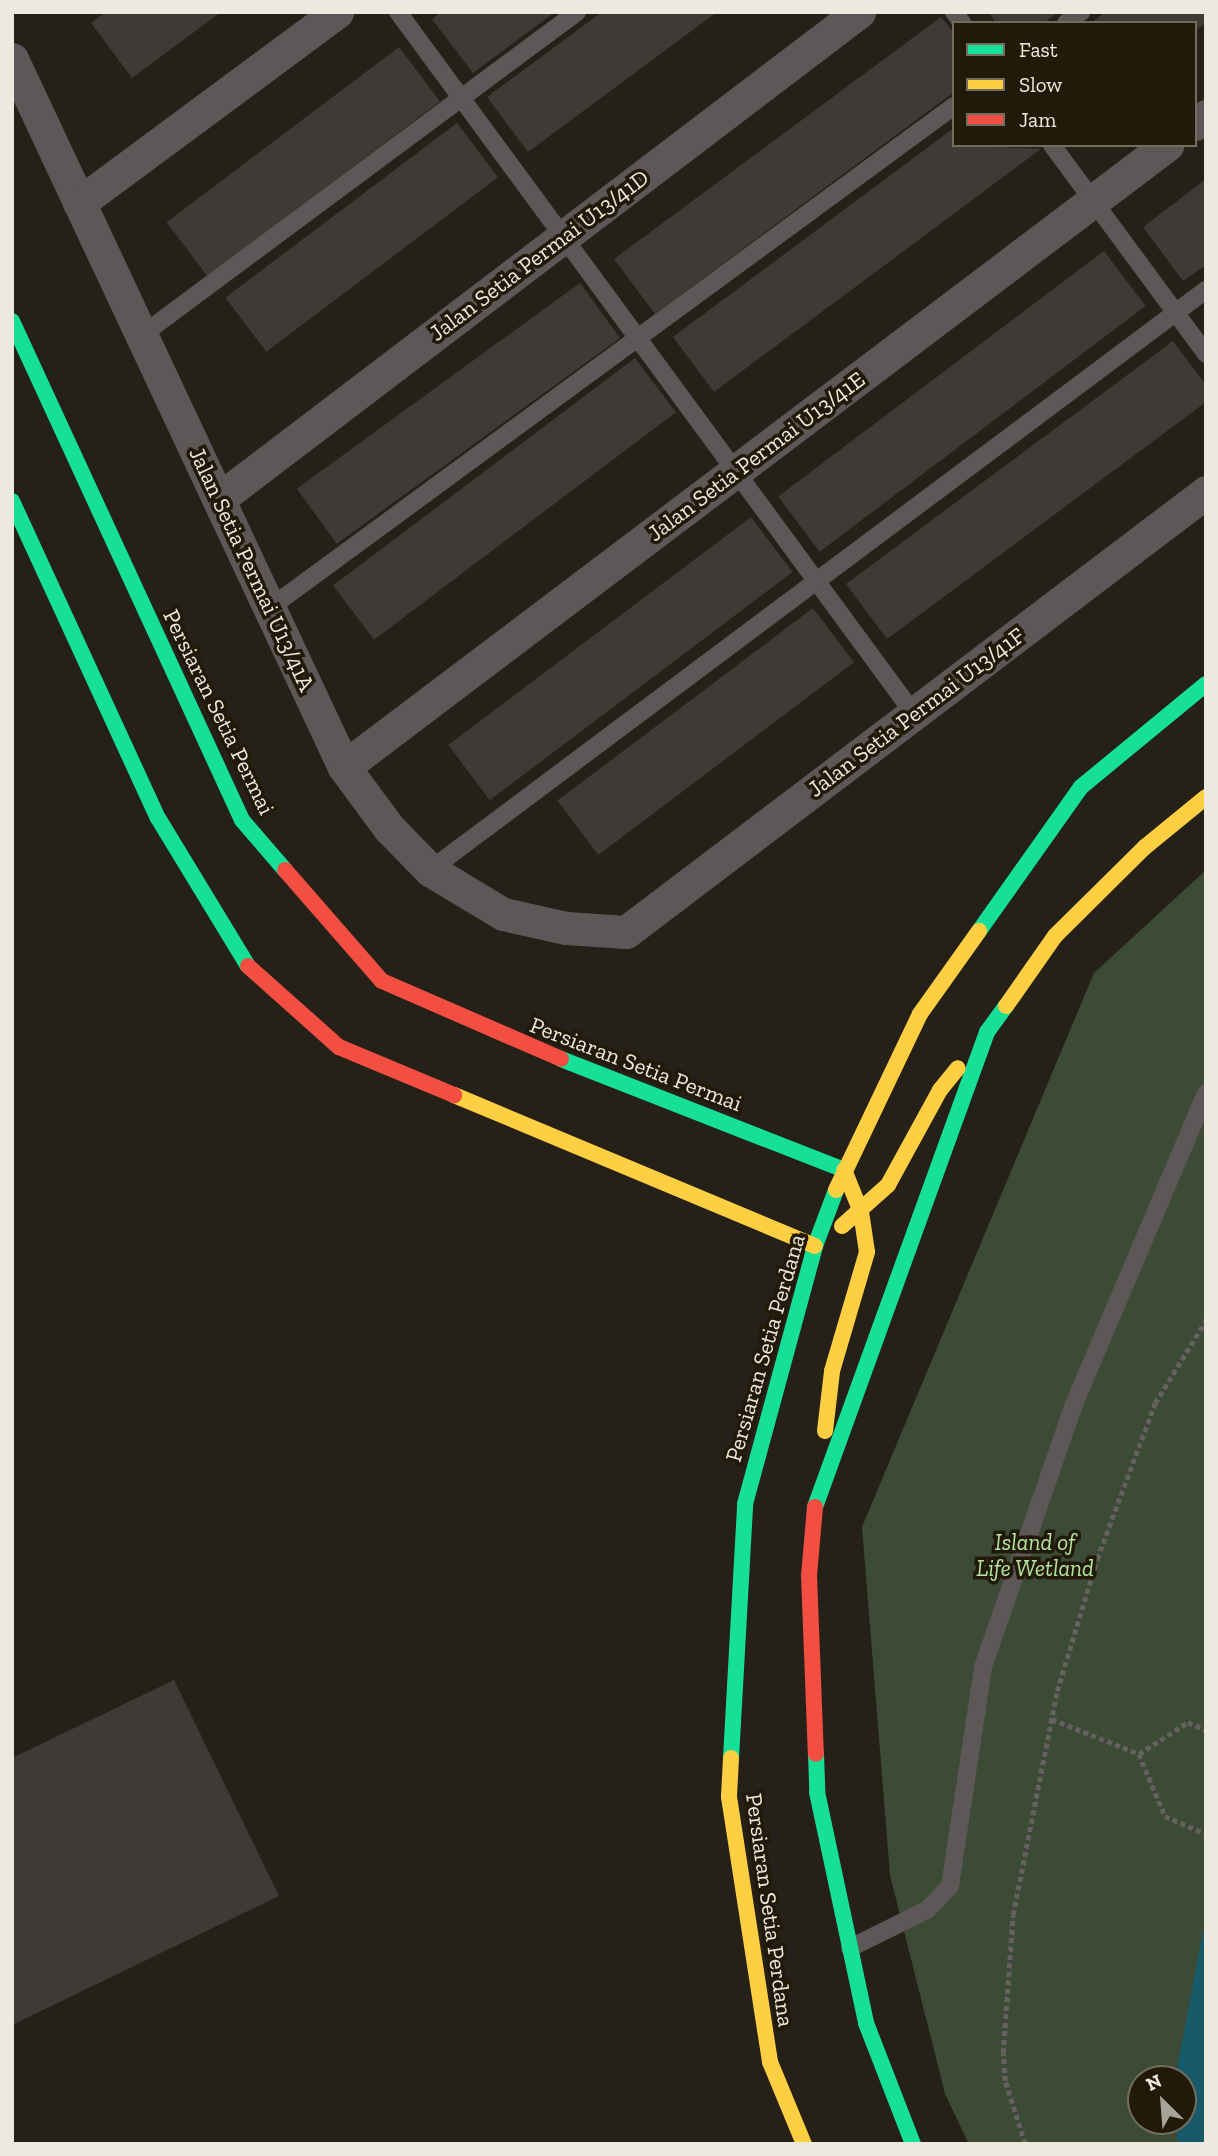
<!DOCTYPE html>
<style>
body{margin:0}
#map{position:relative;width:1218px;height:2156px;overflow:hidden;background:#262118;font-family:"Zilla Slab",serif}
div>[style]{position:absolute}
.green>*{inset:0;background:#3c4b35}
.water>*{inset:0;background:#175b6a}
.building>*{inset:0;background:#403a37;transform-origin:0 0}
.path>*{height:4.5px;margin-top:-2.25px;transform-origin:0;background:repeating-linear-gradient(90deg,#64615e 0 5px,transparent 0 8.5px)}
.lane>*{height:18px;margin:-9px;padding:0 9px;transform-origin:9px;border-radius:9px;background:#5d5857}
.street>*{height:33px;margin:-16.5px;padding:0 16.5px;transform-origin:16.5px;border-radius:16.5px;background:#5d5857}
.fast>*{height:16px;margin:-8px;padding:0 8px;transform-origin:8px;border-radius:8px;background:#16e098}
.slow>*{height:16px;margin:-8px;padding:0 8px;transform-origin:8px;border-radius:8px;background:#ffcf43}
.jam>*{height:16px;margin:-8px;padding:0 8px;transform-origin:8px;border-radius:8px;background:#f24e42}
span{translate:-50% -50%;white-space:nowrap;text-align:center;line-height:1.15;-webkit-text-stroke:7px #221a08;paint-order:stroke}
.street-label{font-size:23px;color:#eee9de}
.park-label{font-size:23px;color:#b3e5a0;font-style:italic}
.frame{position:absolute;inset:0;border:14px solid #eee9de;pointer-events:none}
.legend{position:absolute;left:952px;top:21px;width:245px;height:126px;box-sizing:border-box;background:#221a08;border:2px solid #746d5e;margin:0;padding:9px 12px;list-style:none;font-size:21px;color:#eee9de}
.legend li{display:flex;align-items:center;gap:14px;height:35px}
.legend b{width:35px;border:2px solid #746d5e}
.north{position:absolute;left:1127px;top:2065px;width:70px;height:70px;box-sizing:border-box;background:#221a08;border:2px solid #746d5e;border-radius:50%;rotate:335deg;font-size:19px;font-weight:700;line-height:28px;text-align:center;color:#eee9de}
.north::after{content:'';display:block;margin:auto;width:24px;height:32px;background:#a8a399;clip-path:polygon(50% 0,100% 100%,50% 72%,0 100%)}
</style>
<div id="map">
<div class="green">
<i style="clip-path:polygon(evenodd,1206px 870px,1206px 2144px,969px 2144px,945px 2094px,890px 1875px,862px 1527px,1094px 973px,1206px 870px,1141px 2079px,1183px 2079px,1183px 2121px,1141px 2121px,1141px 2079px)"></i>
</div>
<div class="water">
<i style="clip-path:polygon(1206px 1916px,1206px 2144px,1178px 2144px,1175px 2121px,1183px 2121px,1183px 2079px,1175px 2079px)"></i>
</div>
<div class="building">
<i style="clip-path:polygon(106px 12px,221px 12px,132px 78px,91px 23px)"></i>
<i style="clip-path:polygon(441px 12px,555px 12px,473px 73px,432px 19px)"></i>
<i style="clip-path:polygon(602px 12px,717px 12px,528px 152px,487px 97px)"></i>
<i style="clip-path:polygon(989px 12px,1058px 12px,1044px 23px,996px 23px)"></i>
<i style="clip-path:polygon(1105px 12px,1206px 12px,1206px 23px,1195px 31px,1195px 23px,1091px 23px)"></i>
<i style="clip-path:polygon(941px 17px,954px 33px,954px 92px,655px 314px,614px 259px)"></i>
<i style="left:399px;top:47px;width:68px;height:291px;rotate:53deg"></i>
<i style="left:457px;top:123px;width:68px;height:290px;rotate:53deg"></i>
<i style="clip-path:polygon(954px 128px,954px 145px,1041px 149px,714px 392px,673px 337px)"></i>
<i style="clip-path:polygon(1206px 179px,1206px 265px,1183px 281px,1143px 227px)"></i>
<i style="left:1104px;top:251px;width:69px;height:408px;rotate:53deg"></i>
<i style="left:580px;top:283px;width:68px;height:350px;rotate:54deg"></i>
<i style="clip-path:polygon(1173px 341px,1206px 385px,1206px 402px,887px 639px,846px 584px)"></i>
<i style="left:635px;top:358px;width:68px;height:378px;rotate:53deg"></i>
<i style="left:751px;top:517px;width:69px;height:379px;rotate:53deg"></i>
<i style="left:813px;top:608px;width:68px;height:320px;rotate:53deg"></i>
<i style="clip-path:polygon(174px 1680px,279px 1896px,12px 2025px,12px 1758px)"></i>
</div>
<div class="path">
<i style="left:1052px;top:1719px;width:94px;rotate:21.9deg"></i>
<i style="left:1139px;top:1754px;width:59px;rotate:-33.1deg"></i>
<i style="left:1188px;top:1722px;width:20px;rotate:24deg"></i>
<i style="left:1139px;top:1754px;width:67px;rotate:67.2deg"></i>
<i style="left:1165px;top:1816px;width:45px;rotate:23.7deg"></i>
<i style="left:1025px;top:2144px;width:66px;rotate:-107.6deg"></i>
<i style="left:1005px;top:2081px;width:28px;rotate:-94deg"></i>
<i style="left:1003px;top:2053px;width:138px;rotate:-85.9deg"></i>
<i style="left:1013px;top:1915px;width:228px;rotate:-78.9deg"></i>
<i style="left:1057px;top:1691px;width:138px;rotate:-73.1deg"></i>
<i style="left:1097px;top:1559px;width:166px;rotate:-69.6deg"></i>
<i style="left:1155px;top:1403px;width:97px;rotate:-58.4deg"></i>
</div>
<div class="lane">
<i style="left:398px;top:12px;width:871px;rotate:53.68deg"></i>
<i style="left:954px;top:12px;width:14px;rotate:54deg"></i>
<i style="left:1066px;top:23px;width:19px;rotate:-36deg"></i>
<i style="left:1052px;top:145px;width:260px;rotate:53.6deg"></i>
<i style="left:142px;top:335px;width:542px;rotate:-36.59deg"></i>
<i style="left:271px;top:607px;width:847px;rotate:-36.26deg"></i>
<i style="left:430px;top:870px;width:969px;rotate:-36.78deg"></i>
<i style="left:850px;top:1948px;width:86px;rotate:-26.3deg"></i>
<i style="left:927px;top:1910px;width:33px;rotate:-46deg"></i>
<i style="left:950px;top:1886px;width:221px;rotate:-81.4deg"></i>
<i style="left:983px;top:1667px;width:281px;rotate:-70.9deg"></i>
<i style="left:1075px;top:1402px;width:335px;rotate:-67deg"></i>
</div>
<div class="street">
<i style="left:12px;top:59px;width:782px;rotate:64.88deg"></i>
<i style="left:344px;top:767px;width:76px;rotate:53.6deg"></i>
<i style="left:389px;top:828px;width:59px;rotate:45.7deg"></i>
<i style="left:430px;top:870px;width:85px;rotate:31.1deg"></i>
<i style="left:503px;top:914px;width:65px;rotate:12.5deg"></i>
<i style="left:566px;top:928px;width:60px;rotate:3.8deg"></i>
<i style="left:626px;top:932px;width:728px;rotate:-37.18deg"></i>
<i style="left:1195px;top:124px;width:14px;rotate:-36deg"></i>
<i style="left:79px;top:203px;width:321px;rotate:-36.5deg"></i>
<i style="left:220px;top:498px;width:803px;rotate:-37.26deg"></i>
<i style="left:344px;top:767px;width:1032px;rotate:-37.08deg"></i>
</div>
<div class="fast">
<i style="left:12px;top:321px;width:549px;rotate:65.25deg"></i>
<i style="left:242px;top:820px;width:66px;rotate:49.3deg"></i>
<i style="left:12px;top:501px;width:349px;rotate:65.3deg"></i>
<i style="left:158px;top:818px;width:173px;rotate:58.7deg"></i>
<i style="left:979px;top:931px;width:176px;rotate:-54.7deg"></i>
<i style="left:1081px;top:787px;width:162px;rotate:-39.5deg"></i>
<i style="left:561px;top:1059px;width:304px;rotate:21.4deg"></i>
<i style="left:815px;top:1507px;width:505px;rotate:-70.09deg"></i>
<i style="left:987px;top:1032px;width:32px;rotate:-54deg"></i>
<i style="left:816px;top:1754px;width:38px;rotate:88deg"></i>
<i style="left:817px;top:1792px;width:236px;rotate:78deg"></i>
<i style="left:866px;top:2023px;width:130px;rotate:68.8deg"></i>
<i style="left:731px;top:1758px;width:254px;rotate:-86.8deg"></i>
<i style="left:745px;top:1504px;width:267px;rotate:-74.8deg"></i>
<i style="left:815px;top:1246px;width:60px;rotate:-69.4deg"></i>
</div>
<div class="slow">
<i style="left:1006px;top:1006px;width:85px;rotate:-55deg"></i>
<i style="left:1055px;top:936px;width:127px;rotate:-44.7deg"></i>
<i style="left:1145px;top:847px;width:79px;rotate:-39.3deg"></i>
<i style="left:454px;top:1095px;width:391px;rotate:22.7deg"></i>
<i style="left:836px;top:1190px;width:195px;rotate:-64.5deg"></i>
<i style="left:920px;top:1014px;width:102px;rotate:-54.6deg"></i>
<i style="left:842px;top:1226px;width:62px;rotate:-41.7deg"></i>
<i style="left:888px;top:1185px;width:108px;rotate:-61.3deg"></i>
<i style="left:940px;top:1090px;width:28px;rotate:-51deg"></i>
<i style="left:825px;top:1431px;width:60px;rotate:-83.3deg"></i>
<i style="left:832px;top:1371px;width:124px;rotate:-73.6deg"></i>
<i style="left:867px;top:1252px;width:40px;rotate:-98.5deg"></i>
<i style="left:861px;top:1212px;width:45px;rotate:-112deg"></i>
<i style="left:731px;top:1758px;width:39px;rotate:93deg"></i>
<i style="left:729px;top:1797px;width:268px;rotate:81.2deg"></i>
<i style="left:770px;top:2062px;width:89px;rotate:67.5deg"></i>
</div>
<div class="jam">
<i style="left:285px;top:870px;width:147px;rotate:48.9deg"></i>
<i style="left:382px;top:981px;width:195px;rotate:23.5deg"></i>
<i style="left:248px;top:966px;width:122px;rotate:41.7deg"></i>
<i style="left:339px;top:1047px;width:125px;rotate:22.7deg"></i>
<i style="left:815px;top:1507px;width:68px;rotate:95deg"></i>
<i style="left:809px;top:1575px;width:179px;rotate:87.8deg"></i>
</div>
<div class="street-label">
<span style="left:539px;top:255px;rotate:-37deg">Jalan Setia Permai U13/41D</span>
<span style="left:756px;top:456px;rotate:-37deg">Jalan Setia Permai U13/41E</span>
<span style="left:252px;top:569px;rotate:65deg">Jalan Setia Permai U13/41A</span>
<span style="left:219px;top:712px;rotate:64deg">Persiaran Setia Permai</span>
<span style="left:916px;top:712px;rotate:-37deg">Jalan Setia Permai U13/41F</span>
<span style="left:636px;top:1064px;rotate:21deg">Persiaran Setia Permai</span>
<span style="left:765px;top:1348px;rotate:-74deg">Persiaran Setia Perdana</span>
<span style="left:770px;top:1910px;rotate:82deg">Persiaran Setia Perdana</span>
</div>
<div class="park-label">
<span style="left:1035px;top:1555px">Island of<br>Life Wetland</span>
</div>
<div class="frame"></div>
<ul class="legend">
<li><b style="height:9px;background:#16e098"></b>Fast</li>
<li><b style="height:9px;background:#ffcf43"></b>Slow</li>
<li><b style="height:9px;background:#f24e42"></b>Jam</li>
</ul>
<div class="north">N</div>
</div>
